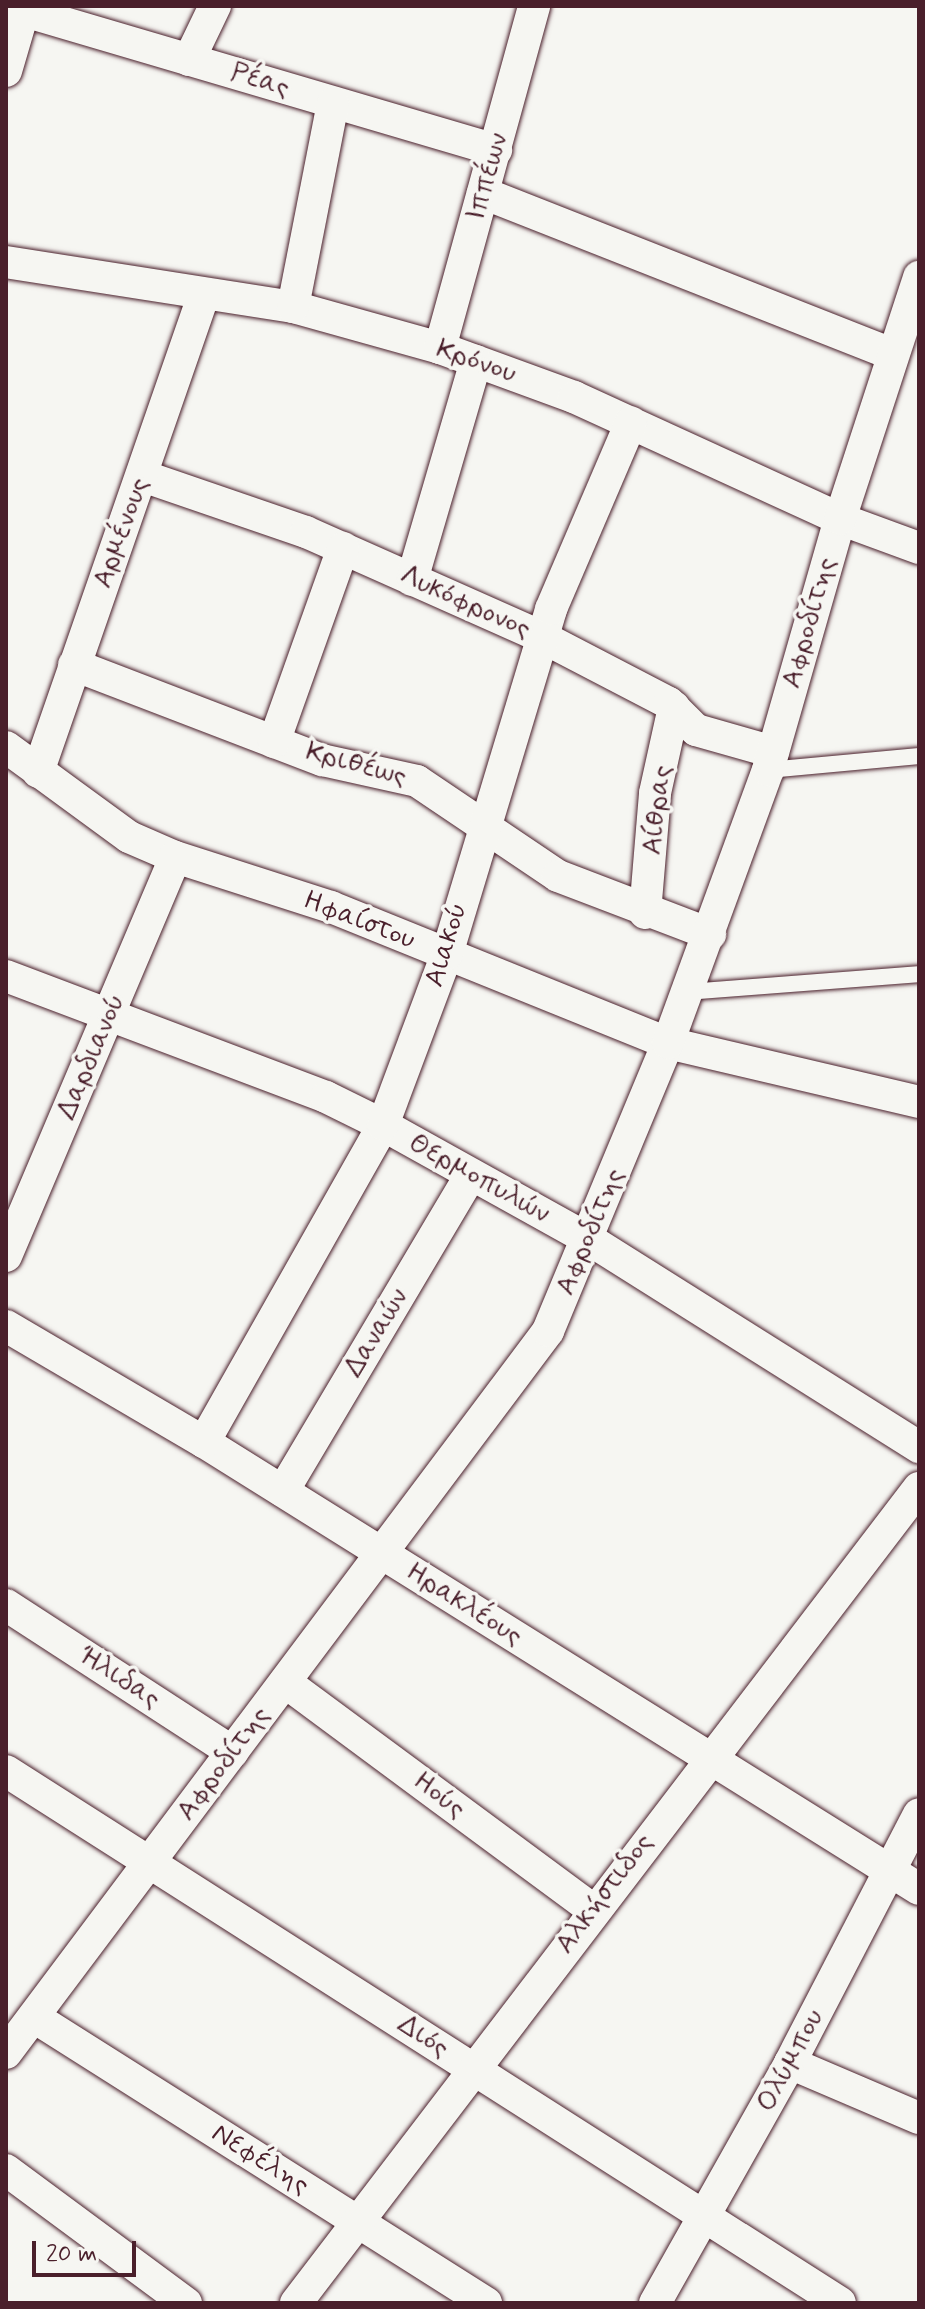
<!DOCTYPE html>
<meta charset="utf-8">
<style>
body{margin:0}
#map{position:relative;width:925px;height:2309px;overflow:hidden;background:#f6f6f2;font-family:Mynerve,sans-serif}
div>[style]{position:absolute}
.roads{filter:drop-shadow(0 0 2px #4a1f2b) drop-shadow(0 0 2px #4a1f2b)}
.lane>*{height:16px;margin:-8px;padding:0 8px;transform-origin:8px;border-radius:8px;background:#f6f6f2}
.street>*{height:32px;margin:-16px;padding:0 16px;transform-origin:16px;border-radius:16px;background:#f6f6f2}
span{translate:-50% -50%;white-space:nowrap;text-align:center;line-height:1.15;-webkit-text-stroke:7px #f6f6f2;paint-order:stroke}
.street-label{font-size:28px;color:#4a1f2b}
.frame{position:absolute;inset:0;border:8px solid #4a1f2b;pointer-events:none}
.scale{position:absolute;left:32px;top:2241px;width:104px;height:36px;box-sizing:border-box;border:4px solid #4a1f2b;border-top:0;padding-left:10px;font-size:24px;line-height:28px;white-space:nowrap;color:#4a1f2b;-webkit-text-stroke:6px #f6f6f2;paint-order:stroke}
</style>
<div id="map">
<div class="roads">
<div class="lane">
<i style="left:768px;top:770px;width:152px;rotate:-5.3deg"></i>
<i style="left:687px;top:992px;width:233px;rotate:-4.4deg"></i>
</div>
<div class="street">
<i style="left:7px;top:6px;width:510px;rotate:16.41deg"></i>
<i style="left:189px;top:60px;width:60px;rotate:-64.3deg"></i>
<i style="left:6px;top:71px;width:68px;rotate:-73.7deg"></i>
<i style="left:483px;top:193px;width:440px;rotate:21.5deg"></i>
<i style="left:6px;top:262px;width:291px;rotate:8.9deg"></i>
<i style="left:293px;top:307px;width:153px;rotate:15.6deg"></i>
<i style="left:440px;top:348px;width:143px;rotate:20.1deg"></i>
<i style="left:574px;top:397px;width:293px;rotate:24.6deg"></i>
<i style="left:840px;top:519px;width:84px;rotate:20.2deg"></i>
<i style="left:293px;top:307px;width:208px;rotate:-78.9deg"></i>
<i style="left:440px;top:348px;width:355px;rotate:-74.6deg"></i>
<i style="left:143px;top:476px;width:172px;rotate:19deg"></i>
<i style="left:306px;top:532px;width:258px;rotate:24deg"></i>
<i style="left:542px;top:637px;width:143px;rotate:27.5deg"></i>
<i style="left:669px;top:703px;width:38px;rotate:45deg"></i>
<i style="left:696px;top:730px;width:80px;rotate:15.9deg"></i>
<i style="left:412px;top:580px;width:228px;rotate:-73.7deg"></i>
<i style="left:74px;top:665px;width:266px;rotate:21deg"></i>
<i style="left:322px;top:760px;width:97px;rotate:12.5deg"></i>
<i style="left:417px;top:781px;width:170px;rotate:34deg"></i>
<i style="left:558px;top:876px;width:163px;rotate:20.9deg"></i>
<i style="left:274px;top:742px;width:206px;rotate:-70.4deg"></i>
<i style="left:6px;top:747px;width:152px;rotate:36.2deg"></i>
<i style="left:129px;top:837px;width:50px;rotate:23.5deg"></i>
<i style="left:175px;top:857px;width:164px;rotate:17.8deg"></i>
<i style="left:331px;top:907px;width:363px;rotate:22deg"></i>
<i style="left:668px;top:1043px;width:258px;rotate:13.2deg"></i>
<i style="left:38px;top:772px;width:506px;rotate:-70.85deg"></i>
<i style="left:645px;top:913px;width:120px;rotate:-85.2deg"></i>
<i style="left:655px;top:793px;width:88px;rotate:-77.5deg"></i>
<i style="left:6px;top:976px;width:342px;rotate:20.7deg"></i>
<i style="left:326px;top:1097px;width:64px;rotate:26.2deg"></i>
<i style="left:383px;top:1125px;width:237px;rotate:29.1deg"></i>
<i style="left:590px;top:1240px;width:389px;rotate:32.2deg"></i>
<i style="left:6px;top:1256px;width:433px;rotate:-67deg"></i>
<i style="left:6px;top:1326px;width:229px;rotate:30.4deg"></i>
<i style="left:204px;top:1442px;width:843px;rotate:32.01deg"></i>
<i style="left:204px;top:1442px;width:364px;rotate:-60.5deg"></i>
<i style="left:383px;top:1125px;width:183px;rotate:-69.5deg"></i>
<i style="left:447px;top:954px;width:360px;rotate:-73.2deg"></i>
<i style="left:551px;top:609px;width:203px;rotate:-66.8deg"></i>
<i style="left:283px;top:1491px;width:368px;rotate:-59.3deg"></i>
<i style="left:6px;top:1605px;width:270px;rotate:33deg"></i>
<i style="left:285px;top:1682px;width:382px;rotate:36.5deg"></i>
<i style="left:6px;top:1771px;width:989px;rotate:32.53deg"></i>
<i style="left:34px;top:2017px;width:535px;rotate:32.32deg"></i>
<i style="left:6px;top:2053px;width:903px;rotate:-53.1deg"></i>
<i style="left:548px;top:1331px;width:312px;rotate:-67.4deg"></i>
<i style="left:668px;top:1043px;width:291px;rotate:-69.9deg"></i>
<i style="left:768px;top:770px;width:261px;rotate:-74deg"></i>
<i style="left:840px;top:519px;width:255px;rotate:-71.9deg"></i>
<i style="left:790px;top:2063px;width:140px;rotate:23.1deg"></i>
<i style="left:6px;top:2170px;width:224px;rotate:36.5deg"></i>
<i style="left:296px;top:2303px;width:1026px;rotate:-52.61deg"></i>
<i style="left:655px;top:2303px;width:275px;rotate:-60.6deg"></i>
<i style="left:790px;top:2063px;width:280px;rotate:-62.6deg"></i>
</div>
</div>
<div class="street-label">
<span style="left:260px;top:81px;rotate:17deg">Ρέας</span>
<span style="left:488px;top:177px;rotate:-74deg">Ιππέων</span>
<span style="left:476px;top:362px;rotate:19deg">Κρόνου</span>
<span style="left:122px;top:533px;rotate:-70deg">Αρμένους</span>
<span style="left:465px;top:603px;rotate:24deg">Λυκόφρoνος</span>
<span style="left:810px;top:623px;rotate:-74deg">Αφροδίτης</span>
<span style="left:356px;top:765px;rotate:15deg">Κριθέως</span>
<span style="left:658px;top:810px;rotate:-83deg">Αίθρας</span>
<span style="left:359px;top:921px;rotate:21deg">Ηφαίστου</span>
<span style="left:447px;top:945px;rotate:-73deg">Αιακού</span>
<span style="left:92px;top:1057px;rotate:-67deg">Δαρδιανού</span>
<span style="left:479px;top:1179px;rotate:29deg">Θερμοπυλών</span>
<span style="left:591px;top:1232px;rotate:-67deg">Αφροδίτης</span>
<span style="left:377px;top:1333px;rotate:-59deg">Δαναών</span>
<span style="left:464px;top:1605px;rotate:32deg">Ηρακλέους</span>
<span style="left:119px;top:1678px;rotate:33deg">Ήλιδας</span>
<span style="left:224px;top:1764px;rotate:-53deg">Αφροδίτης</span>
<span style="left:439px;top:1796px;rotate:37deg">Ηούς</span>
<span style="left:605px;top:1894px;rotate:-53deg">Αλκήστιδος</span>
<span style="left:423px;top:2037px;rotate:33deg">Διός</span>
<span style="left:791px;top:2061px;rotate:-62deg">Ολύμπου</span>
<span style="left:260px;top:2160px;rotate:32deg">Νεφέλης</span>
</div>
<div class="frame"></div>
<div class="scale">20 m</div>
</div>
